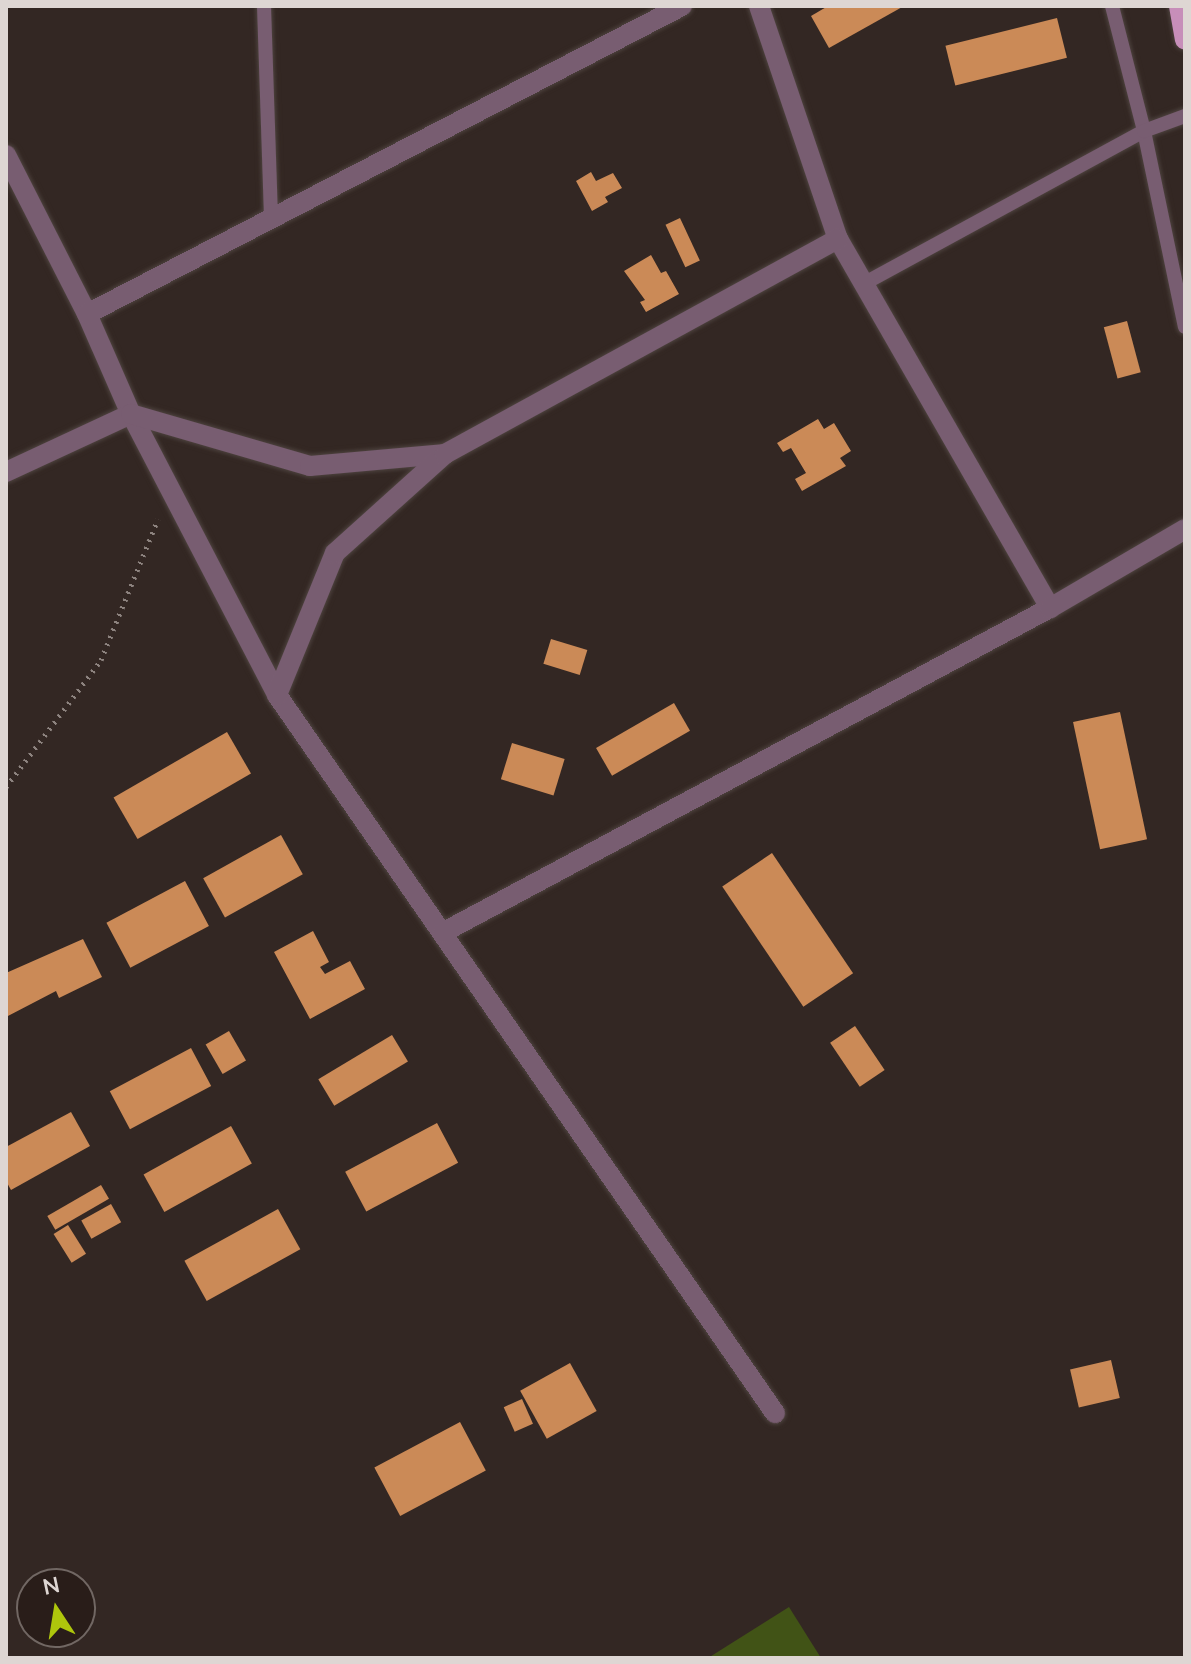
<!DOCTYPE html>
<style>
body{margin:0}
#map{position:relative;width:1191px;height:1664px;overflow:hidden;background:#332723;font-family:"Nunito Sans",sans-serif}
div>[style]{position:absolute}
.green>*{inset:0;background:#415316}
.building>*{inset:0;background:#cb8a57;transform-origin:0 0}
.path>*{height:5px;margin-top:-2.5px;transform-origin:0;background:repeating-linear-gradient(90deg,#8d837f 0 2px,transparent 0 8px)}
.roads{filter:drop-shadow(0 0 2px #4e433f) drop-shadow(0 0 2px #4e433f)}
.service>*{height:14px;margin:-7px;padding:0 7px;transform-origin:7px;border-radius:7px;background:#785d71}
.minor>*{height:20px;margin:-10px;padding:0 10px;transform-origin:10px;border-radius:10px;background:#785d71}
.primary>*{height:20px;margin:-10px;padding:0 10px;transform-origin:10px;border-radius:10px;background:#c78eb9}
span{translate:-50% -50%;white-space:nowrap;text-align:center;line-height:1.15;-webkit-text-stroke:8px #291d19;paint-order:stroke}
.frame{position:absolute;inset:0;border:8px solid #ded6d3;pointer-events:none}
.north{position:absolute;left:16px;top:1568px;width:80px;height:80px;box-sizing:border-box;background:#291d19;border:2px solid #716763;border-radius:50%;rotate:348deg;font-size:22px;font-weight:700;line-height:32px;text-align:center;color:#ded6d3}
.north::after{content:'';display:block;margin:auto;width:28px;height:36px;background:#aec60c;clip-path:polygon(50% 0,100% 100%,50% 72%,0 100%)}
</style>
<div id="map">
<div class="green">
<i style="clip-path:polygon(789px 1607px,821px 1658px,708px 1658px)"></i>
</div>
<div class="building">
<i style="clip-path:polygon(828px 6px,904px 6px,829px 48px,811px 16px)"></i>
<i style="left:1057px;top:18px;width:41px;height:115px;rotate:76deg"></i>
<i style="clip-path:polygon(591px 172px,596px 181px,613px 173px,622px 188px,605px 197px,608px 202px,592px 211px,576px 181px)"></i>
<i style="left:680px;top:218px;width:47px;height:16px;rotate:65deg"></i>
<i style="clip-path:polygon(651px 255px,661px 273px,666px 271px,679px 294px,646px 312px,640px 302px,645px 300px,624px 271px)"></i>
<i style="left:1127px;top:321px;width:53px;height:24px;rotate:75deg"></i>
<i style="clip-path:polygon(818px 419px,824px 429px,834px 423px,851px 451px,840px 458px,846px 466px,802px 491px,795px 479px,806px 473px,791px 448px,783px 452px,777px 443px)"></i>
<i style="left:551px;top:639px;width:38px;height:26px;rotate:17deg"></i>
<i style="left:674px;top:703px;width:32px;height:90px;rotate:60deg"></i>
<i style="left:1120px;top:712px;width:130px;height:48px;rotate:78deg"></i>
<i style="left:227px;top:732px;width:48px;height:131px;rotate:60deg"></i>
<i style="left:512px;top:743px;width:55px;height:38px;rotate:17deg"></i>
<i style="left:281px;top:835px;width:45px;height:89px;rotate:61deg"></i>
<i style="left:772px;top:853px;width:145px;height:60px;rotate:56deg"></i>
<i style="left:185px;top:881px;width:51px;height:89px;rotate:62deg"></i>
<i style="clip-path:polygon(313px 931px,329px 962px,320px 967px,325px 974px,350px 961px,365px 989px,310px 1019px,274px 952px)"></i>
<i style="clip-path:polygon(83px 939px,102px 977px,59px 998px,56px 991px,6px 1017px,6px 973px)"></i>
<i style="left:855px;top:1026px;width:53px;height:30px;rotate:56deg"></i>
<i style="left:229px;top:1031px;width:34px;height:27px;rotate:60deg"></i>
<i style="left:392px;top:1035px;width:31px;height:86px;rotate:59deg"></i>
<i style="left:191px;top:1048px;width:43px;height:92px;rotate:62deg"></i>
<i style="clip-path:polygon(71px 1112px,90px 1146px,11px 1190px,6px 1181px,6px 1147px)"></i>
<i style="left:437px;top:1123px;width:45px;height:104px;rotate:62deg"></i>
<i style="left:231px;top:1126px;width:43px;height:100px;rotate:61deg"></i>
<i style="left:101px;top:1185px;width:16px;height:62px;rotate:60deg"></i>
<i style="left:111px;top:1204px;width:21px;height:34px;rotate:61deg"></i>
<i style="left:278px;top:1209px;width:46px;height:107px;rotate:61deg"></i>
<i style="left:68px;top:1225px;width:34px;height:17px;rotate:58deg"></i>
<i style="left:1111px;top:1360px;width:39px;height:42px;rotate:77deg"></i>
<i style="left:570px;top:1363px;width:55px;height:57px;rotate:61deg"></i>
<i style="left:522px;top:1399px;width:27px;height:20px;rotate:66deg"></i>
<i style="left:460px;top:1422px;width:55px;height:97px;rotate:62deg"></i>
</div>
<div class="path">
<i style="left:6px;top:787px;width:159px;rotate:-53.2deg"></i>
<i style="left:101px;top:660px;width:152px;rotate:-68deg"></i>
</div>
<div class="roads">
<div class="service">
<i style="left:264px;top:6px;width:211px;rotate:88.1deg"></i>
<i style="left:1112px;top:6px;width:129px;rotate:75.6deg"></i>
<i style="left:1144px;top:131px;width:200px;rotate:78.2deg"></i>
<i style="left:865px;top:283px;width:318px;rotate:-28.6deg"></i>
<i style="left:1144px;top:131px;width:44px;rotate:-20.1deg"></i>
</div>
<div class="minor">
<i style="left:759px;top:6px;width:246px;rotate:71.3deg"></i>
<i style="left:838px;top:239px;width:426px;rotate:60.1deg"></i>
<i style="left:6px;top:155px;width:178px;rotate:63deg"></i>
<i style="left:87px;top:314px;width:109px;rotate:66.3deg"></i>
<i style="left:131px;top:414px;width:317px;rotate:62.5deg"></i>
<i style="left:277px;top:695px;width:874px;rotate:55.26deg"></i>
<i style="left:87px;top:314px;width:670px;rotate:-27.37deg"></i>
<i style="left:6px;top:472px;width:138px;rotate:-24.9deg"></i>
<i style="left:131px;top:414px;width:186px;rotate:16.2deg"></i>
<i style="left:310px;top:466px;width:136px;rotate:-5.1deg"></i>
<i style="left:277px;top:695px;width:153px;rotate:-67.8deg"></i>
<i style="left:335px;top:553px;width:148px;rotate:-42deg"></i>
<i style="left:445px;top:454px;width:448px;rotate:-28.7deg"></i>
<i style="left:442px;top:933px;width:689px;rotate:-28.13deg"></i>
<i style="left:1050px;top:608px;width:156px;rotate:-30.3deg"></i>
</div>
<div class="primary">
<i style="left:1179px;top:6px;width:34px;rotate:80deg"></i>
</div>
</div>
<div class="frame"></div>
<div class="north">N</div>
</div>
